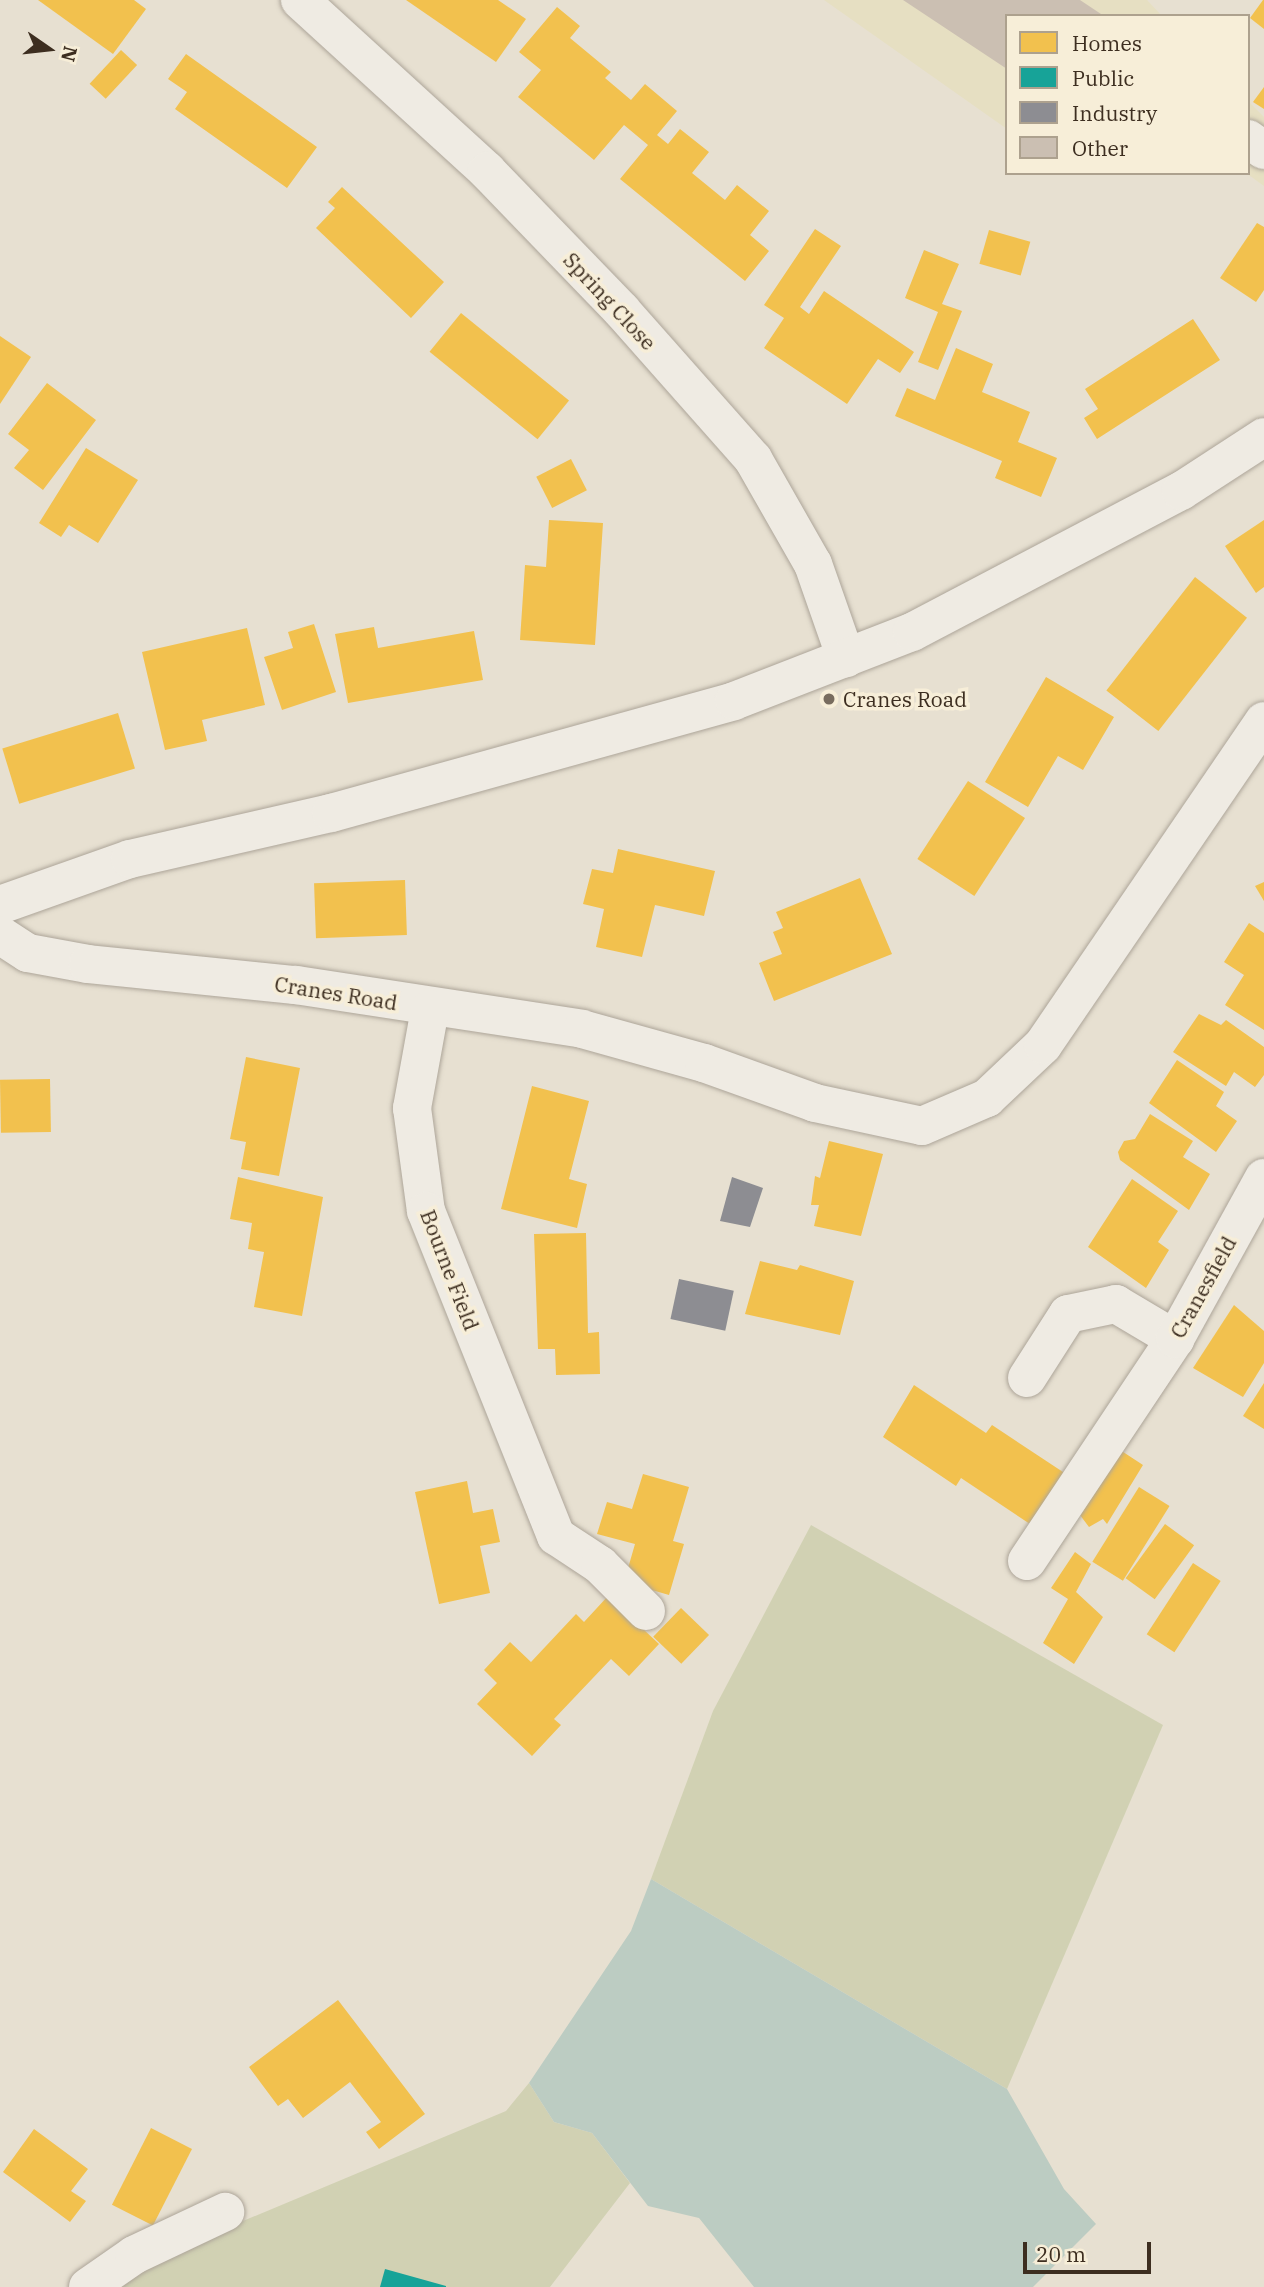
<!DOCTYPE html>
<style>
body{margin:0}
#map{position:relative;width:1264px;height:2287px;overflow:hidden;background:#e7e0d1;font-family:"IBM Plex Serif",serif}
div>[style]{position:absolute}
.farmland>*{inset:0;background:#e6dfc2}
.cemetery>*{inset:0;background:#d1d1b3}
.water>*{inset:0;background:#bcccc2}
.homes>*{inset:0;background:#f2c14e;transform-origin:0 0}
.public>*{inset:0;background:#17a398}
.industry>*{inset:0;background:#8d8d92;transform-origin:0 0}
.building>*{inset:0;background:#cbbfb2}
.roads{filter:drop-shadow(0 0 2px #ada599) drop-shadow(0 0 2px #ada599)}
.minor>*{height:38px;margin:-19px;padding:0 19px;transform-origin:19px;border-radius:19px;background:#efebe3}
.dots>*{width:19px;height:19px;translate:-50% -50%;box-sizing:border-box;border:4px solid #f7eed8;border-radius:50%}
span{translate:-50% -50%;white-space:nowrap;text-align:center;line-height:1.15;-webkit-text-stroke:7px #f7eed8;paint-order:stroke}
.street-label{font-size:21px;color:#3d2e20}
.poi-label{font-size:21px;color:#3d2e20}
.left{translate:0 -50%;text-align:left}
.legend{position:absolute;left:1005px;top:14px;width:245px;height:161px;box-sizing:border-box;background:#f7eed8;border:2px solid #ada18e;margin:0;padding:9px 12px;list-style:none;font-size:21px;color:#3d2e20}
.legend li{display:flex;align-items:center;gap:14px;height:35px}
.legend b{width:35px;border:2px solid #ada18e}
.north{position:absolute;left:14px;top:14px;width:70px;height:70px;-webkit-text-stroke:5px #f7eed8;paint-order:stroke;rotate:104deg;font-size:19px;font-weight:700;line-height:28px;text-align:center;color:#3d2e20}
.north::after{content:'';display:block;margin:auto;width:24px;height:32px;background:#3d2e20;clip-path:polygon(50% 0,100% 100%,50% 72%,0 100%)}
.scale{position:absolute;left:1023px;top:2242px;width:128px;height:32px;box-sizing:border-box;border:4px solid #3d2e20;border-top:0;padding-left:9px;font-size:21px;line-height:24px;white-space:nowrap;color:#3d2e20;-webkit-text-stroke:5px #f7eed8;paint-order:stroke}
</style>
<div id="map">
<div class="farmland">
<i style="clip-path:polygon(824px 0,1147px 0,1162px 16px,1007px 16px,1007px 129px)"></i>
<i style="clip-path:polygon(1248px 101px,1264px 117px,1264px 186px,1246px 173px)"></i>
</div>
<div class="cemetery">
<i style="clip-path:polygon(811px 1525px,1163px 1725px,1007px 2089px,651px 1879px,713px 1711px)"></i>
<i style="clip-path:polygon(529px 2083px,554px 2122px,592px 2133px,630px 2183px,550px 2287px,110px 2287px,181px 2247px,506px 2111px)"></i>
</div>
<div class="water">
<i style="clip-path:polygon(651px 1879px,1007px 2089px,1064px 2189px,1096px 2224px,1033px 2287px,754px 2287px,699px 2218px,648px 2206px,592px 2133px,554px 2122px,529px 2083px,631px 1931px)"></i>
</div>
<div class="homes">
<i style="clip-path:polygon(38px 0,134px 0,146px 9px,113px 54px)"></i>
<i style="clip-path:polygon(406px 0,498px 0,526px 19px,496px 62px)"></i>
<i style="clip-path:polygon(1263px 0,1264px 0,1264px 29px,1250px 18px)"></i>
<i style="clip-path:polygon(557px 7px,580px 26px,570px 38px,611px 72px,605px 78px,631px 100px,645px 84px,677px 111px,657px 135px,668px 144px,680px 129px,709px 152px,692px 173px,725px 200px,737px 185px,769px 211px,750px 235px,769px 251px,745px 281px,620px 179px,648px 145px,624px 125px,594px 160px,518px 97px,541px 70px,519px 52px)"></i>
<i style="left:121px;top:50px;width:22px;height:46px;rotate:43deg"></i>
<i style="clip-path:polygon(186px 54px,317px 147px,287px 188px,175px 109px,187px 92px,168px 79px)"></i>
<i style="clip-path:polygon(1264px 87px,1264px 109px,1253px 102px)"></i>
<i style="clip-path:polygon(342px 187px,444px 282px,411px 318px,316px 228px,335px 208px,328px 202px)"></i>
<i style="clip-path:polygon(1257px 223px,1264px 227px,1264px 290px,1256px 302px,1220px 278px)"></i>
<i style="clip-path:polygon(815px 229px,841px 246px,800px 307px,809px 314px,824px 291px,914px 352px,900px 373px,878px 359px,847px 404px,764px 348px,784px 318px,764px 305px)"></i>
<i style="left:989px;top:230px;width:43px;height:35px;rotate:16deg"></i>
<i style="clip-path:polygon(924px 250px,959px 264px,942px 304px,962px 311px,938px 370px,918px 362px,938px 312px,905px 298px)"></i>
<i style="left:461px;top:313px;width:139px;height:50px;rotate:39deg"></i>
<i style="clip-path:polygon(1193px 319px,1220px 360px,1097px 439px,1084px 418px,1098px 409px,1085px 389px)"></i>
<i style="clip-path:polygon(0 336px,31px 357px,0 404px)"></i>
<i style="clip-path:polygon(956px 348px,993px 364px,982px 392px,1030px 412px,1018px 442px,1057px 458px,1041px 497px,995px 478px,1002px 461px,895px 416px,907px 388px,935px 400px)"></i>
<i style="clip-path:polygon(47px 383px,96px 420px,43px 490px,14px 468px,29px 450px,8px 434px)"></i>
<i style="clip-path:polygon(86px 448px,138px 480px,98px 543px,69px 525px,61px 537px,39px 523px)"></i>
<i style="left:571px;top:459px;width:35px;height:39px;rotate:63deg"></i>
<i style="clip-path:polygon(549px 520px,603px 523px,595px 645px,520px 640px,525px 565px,546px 567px)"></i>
<i style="clip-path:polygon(1264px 520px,1264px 587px,1256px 593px,1225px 546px)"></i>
<i style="left:1195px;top:577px;width:66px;height:144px;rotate:38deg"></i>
<i style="clip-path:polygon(314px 624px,336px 692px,282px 710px,264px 657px,293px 648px,288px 632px)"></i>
<i style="clip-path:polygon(374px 627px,378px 648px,474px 631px,483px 680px,348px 703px,335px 634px)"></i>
<i style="clip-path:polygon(247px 628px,265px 705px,202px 720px,207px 741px,165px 750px,142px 652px)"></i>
<i style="clip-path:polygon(1046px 677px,1114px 717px,1083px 770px,1058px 756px,1028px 807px,985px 782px)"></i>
<i style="left:118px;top:713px;width:58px;height:121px;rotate:73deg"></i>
<i style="left:968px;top:781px;width:68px;height:93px;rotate:33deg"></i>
<i style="clip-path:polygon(618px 849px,715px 871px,704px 916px,655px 905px,642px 957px,596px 947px,604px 909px,583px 904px,592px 869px,613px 873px)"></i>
<i style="clip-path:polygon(860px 878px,892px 954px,774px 1001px,759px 963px,782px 954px,773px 932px,783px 928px,776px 912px)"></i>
<i style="left:405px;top:880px;width:55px;height:91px;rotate:88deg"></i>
<i style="clip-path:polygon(1264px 882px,1264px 901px,1255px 886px)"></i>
<i style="clip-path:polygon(1249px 923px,1264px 933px,1264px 1030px,1225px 1005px,1244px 975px,1224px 962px)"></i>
<i style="clip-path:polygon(1199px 1014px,1221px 1025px,1226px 1020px,1264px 1047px,1264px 1075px,1255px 1087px,1234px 1072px,1226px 1086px,1173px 1052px)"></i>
<i style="clip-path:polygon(246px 1057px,300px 1068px,279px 1176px,241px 1169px,246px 1142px,230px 1139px)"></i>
<i style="clip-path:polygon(1177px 1060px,1224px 1092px,1216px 1106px,1237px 1121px,1216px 1152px,1149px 1103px)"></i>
<i style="left:50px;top:1079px;width:53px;height:50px;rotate:89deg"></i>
<i style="clip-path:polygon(532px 1086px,589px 1101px,569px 1179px,587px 1184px,577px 1228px,501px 1209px)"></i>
<i style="clip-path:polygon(1150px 1114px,1193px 1141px,1183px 1157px,1210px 1174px,1189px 1210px,1120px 1160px,1118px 1152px,1124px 1141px,1135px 1139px)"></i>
<i style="clip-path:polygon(829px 1141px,883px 1154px,861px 1236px,814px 1226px,819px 1205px,811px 1205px,815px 1176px,820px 1178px)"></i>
<i style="clip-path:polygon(238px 1177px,323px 1197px,302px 1316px,254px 1307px,264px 1252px,248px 1249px,252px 1223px,230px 1219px)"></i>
<i style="clip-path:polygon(1132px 1179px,1178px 1211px,1158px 1242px,1169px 1250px,1146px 1288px,1088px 1247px)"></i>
<i style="clip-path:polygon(586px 1233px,588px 1333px,599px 1332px,600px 1374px,556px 1375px,555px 1349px,538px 1349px,534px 1234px)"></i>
<i style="clip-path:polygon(760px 1261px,797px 1270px,800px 1265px,854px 1281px,840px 1335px,745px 1314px)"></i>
<i style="clip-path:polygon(1234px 1305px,1264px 1331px,1264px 1363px,1243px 1397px,1193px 1368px)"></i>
<i style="clip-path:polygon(1264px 1383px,1264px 1429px,1243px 1416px)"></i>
<i style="clip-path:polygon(914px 1385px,986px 1433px,992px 1425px,1066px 1474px,1033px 1526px,961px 1478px,956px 1486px,883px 1437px)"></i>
<i style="clip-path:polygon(1114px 1446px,1143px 1465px,1107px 1524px,1103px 1519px,1089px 1527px,1077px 1511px)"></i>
<i style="clip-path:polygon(643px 1474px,689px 1487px,673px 1541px,684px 1544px,669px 1595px,624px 1582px,635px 1544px,597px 1534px,607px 1502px,632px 1509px)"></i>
<i style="clip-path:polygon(467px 1481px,473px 1513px,493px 1509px,500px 1542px,480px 1546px,490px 1593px,439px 1604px,415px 1492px)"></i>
<i style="left:1139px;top:1487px;width:36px;height:88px;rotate:32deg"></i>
<i style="left:1165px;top:1524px;width:36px;height:67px;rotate:36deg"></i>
<i style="clip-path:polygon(1075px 1552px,1091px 1564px,1076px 1592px,1103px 1617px,1074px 1664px,1043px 1643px,1068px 1599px,1051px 1588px)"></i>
<i style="left:1193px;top:1563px;width:33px;height:85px;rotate:33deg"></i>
<i style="clip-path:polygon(608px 1596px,659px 1644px,629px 1676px,611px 1659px,554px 1719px,561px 1725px,532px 1756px,477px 1704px,497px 1683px,484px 1670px,510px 1642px,531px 1662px,576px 1614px,584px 1622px)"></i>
<i style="left:681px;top:1608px;width:39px;height:40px;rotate:44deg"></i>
<i style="clip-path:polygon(338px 2000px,425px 2114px,379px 2149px,366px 2132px,381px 2122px,350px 2082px,303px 2118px,288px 2099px,278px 2106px,249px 2067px)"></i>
<i style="left:151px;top:2128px;width:46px;height:86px;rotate:27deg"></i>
<i style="clip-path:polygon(34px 2129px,88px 2169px,71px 2191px,86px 2201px,70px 2222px,3px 2172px)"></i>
</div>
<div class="public">
<i style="clip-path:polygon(385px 2269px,446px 2286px,446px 2287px,380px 2287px)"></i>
</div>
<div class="industry">
<i style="clip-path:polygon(732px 1177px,763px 1188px,750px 1227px,720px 1221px)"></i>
<i style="left:679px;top:1279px;width:56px;height:41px;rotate:12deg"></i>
</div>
<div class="building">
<i style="clip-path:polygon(903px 0,1080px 0,1104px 16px,1007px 16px,1007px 69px)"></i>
</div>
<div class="roads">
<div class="minor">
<i style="left:300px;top:0;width:253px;rotate:42.4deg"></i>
<i style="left:487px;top:171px;width:194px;rotate:46deg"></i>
<i style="left:622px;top:311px;width:198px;rotate:48.5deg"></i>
<i style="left:753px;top:459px;width:121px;rotate:60.3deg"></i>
<i style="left:813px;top:564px;width:100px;rotate:70.7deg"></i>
<i style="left:1248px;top:139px;width:19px;rotate:35deg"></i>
<i style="left:0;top:905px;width:138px;rotate:-19.5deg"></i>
<i style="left:130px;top:859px;width:206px;rotate:-12.9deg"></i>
<i style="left:331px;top:813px;width:418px;rotate:-15.5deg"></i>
<i style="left:734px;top:701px;width:191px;rotate:-21.2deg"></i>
<i style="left:912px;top:632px;width:304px;rotate:-27.7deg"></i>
<i style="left:1181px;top:491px;width:99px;rotate:-33deg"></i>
<i style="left:0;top:935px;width:33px;rotate:33deg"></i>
<i style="left:28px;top:953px;width:61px;rotate:10.4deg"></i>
<i style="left:88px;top:964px;width:209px;rotate:5.8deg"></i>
<i style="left:296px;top:985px;width:289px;rotate:8.7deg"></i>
<i style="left:582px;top:1029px;width:127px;rotate:15.6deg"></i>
<i style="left:704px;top:1063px;width:118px;rotate:19.8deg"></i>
<i style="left:815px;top:1103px;width:109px;rotate:12.1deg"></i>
<i style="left:922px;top:1126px;width:71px;rotate:-23.3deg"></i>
<i style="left:987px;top:1098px;width:77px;rotate:-43.4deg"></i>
<i style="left:1043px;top:1045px;width:392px;rotate:-55.7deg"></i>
<i style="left:430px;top:1009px;width:101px;rotate:100.3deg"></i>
<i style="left:412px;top:1108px;width:104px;rotate:82.3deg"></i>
<i style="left:426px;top:1211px;width:350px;rotate:68.2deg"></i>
<i style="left:556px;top:1536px;width:53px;rotate:33.4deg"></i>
<i style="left:600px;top:1565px;width:65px;rotate:45deg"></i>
<i style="left:1027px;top:1378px;width:76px;rotate:-57.4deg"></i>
<i style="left:1068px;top:1314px;width:49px;rotate:-11.8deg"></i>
<i style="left:1116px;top:1304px;width:69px;rotate:30.7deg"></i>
<i style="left:1027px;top:1561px;width:267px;rotate:-56.3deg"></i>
<i style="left:1175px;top:1339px;width:184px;rotate:-61.1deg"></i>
<i style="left:88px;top:2287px;width:56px;rotate:-34.8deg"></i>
<i style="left:134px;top:2255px;width:101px;rotate:-25.3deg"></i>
</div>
</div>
<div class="dots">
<i style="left:829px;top:699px;background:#786c5e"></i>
</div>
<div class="street-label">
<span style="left:610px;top:301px;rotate:47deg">Spring Close</span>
<span style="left:336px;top:993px;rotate:9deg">Cranes Road</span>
<span style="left:450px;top:1270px;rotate:69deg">Bourne Field</span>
<span style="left:1203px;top:1287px;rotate:-61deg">Cranesfield</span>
</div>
<div class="poi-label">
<span class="left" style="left:843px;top:699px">Cranes Road</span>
</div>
<ul class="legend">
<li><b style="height:19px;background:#f2c14e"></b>Homes</li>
<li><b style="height:19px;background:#17a398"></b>Public</li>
<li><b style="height:19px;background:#8d8d92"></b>Industry</li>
<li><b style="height:19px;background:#cbbfb2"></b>Other</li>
</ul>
<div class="north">N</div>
<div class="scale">20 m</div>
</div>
